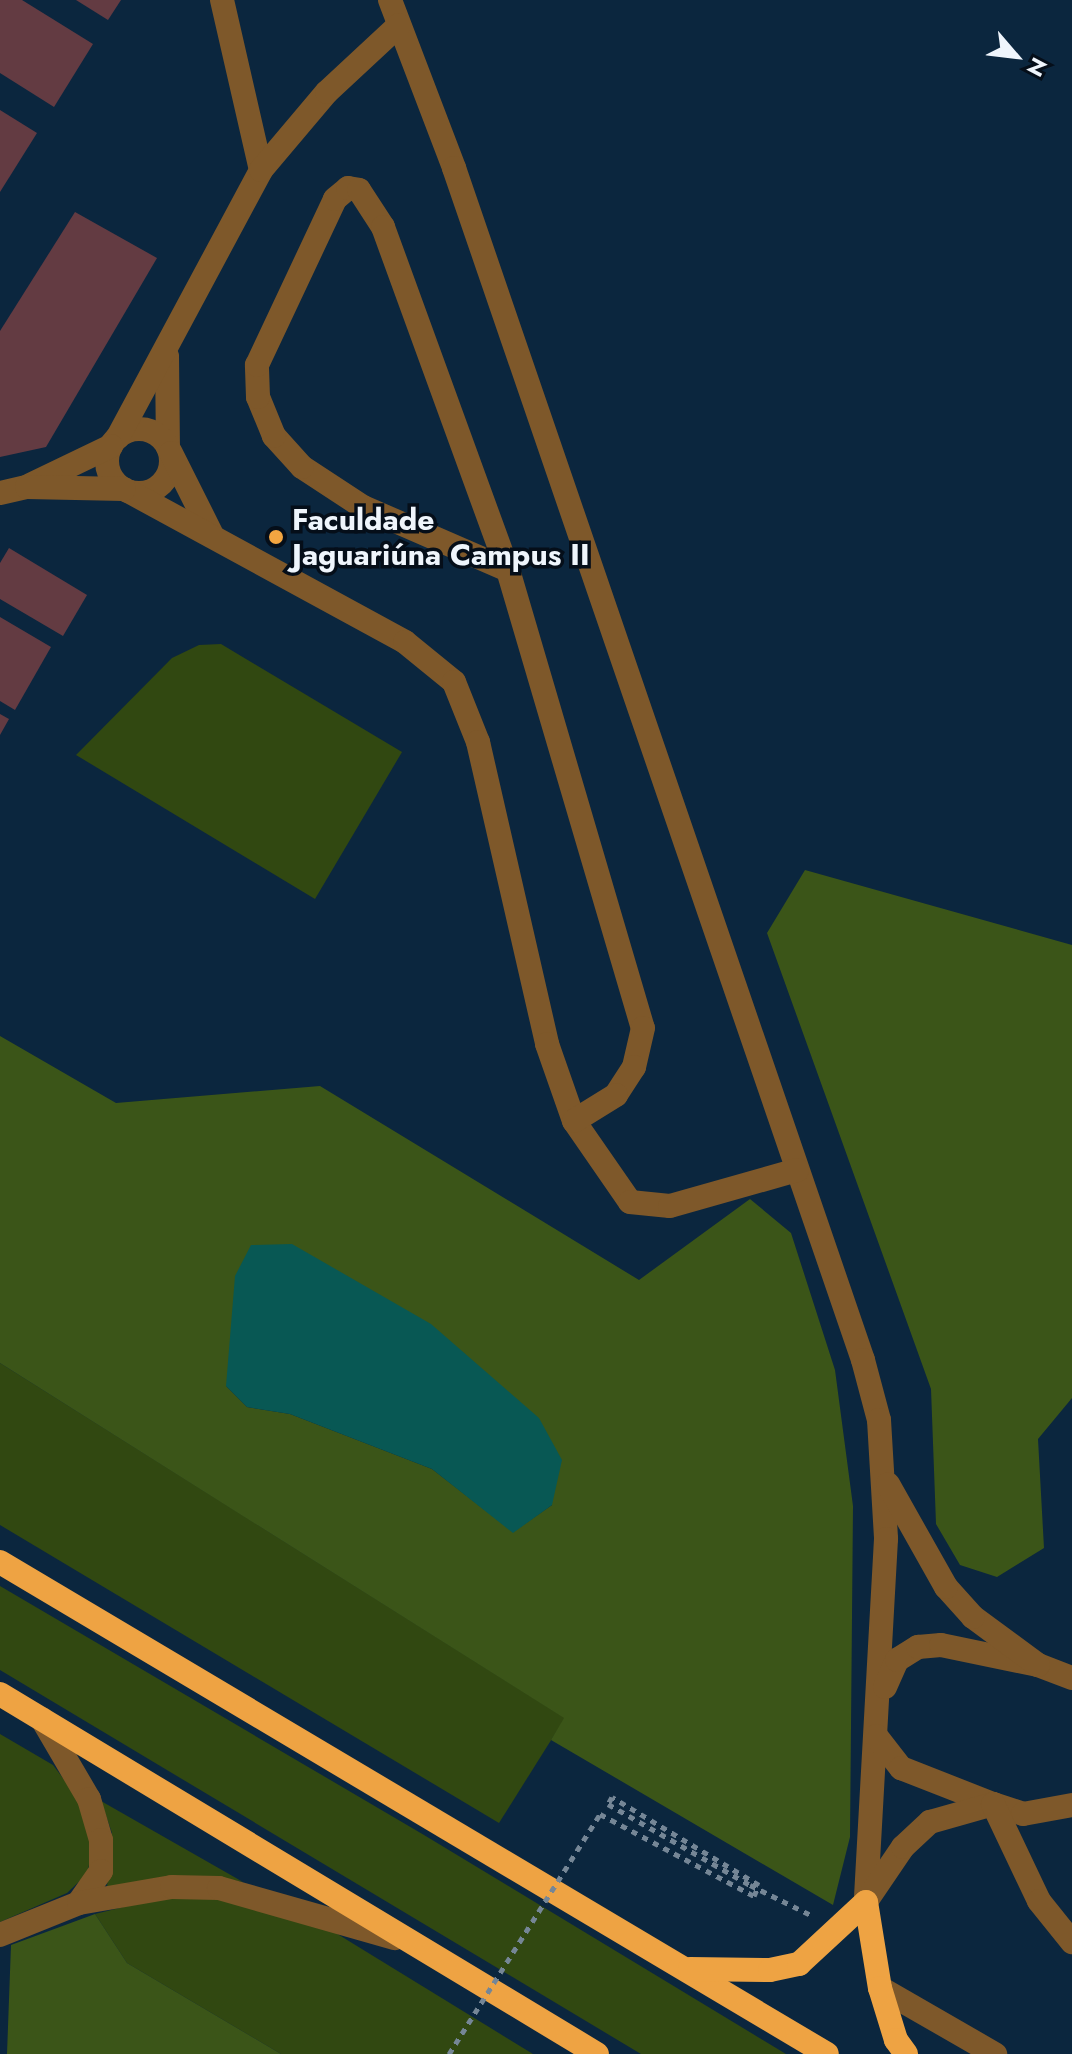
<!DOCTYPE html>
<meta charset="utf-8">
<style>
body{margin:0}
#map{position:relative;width:1072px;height:2054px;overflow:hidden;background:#0b263e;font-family:Jost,sans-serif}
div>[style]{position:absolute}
.green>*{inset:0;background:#314811}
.forest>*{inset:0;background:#3b5518}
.water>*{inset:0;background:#085854}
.building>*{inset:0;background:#633b42}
.path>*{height:5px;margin-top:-2.5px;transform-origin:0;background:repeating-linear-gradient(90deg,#758696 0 6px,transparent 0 12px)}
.minor>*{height:24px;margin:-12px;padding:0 12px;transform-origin:12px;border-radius:12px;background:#7e582a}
.minor>.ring{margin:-12px;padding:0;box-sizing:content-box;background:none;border:24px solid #7e582a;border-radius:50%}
.highway>*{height:24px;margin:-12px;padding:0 12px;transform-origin:12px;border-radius:12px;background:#eea343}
.path-bridge>*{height:5px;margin-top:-2.5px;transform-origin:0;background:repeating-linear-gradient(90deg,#758696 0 6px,transparent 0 12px)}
.dots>*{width:22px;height:22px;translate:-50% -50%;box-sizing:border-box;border:4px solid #050e19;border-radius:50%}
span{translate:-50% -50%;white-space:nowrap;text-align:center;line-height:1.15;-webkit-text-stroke:7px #050e19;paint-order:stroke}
.poi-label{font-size:30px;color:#eff5fc;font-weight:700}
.left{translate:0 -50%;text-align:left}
.north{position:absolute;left:976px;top:16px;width:80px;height:80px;-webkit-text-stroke:6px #050e19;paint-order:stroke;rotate:118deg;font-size:22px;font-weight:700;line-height:32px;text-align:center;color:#eff5fc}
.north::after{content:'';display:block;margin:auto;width:28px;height:36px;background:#eff5fc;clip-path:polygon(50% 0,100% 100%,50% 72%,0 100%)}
</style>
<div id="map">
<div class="green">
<i style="clip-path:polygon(221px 644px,402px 752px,315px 899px,76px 755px,172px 658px,199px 645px)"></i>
<i style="clip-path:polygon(0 1363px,565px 1718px,499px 1823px,0 1525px)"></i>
<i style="clip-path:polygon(0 1586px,424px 1835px,786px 2054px,641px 2054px,0 1670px)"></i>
<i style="clip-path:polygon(0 1734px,53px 1765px,81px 1802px,92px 1838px,88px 1873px,67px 1893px,0 1922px)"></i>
<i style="clip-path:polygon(101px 1801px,243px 1882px,216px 1877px,107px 1887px,112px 1833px)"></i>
<i style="clip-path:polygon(172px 1895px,224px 1897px,326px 1927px,533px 2054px,281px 2054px,127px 1963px,95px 1914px)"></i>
</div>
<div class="forest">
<i style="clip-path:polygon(805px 870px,1072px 945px,1072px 1398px,1038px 1439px,1044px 1548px,997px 1577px,960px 1565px,936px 1524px,931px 1389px,767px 933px)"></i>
<i style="clip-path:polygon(evenodd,0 1036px,116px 1103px,320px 1086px,639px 1280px,750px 1199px,791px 1233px,835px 1370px,853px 1506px,850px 1837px,833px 1905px,551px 1740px,564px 1718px,0 1363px,0 1036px,226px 1386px,552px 1505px,513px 1532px,432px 1469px,290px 1414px,247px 1407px,226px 1386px)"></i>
<i style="clip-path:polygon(95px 1914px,127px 1963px,281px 2054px,7px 2054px,11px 1945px)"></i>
</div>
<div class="water">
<i style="clip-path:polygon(292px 1244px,431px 1324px,539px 1418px,562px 1460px,552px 1505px,513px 1533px,432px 1469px,290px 1414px,247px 1407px,226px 1386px,235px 1276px,251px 1245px)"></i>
</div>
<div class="building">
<i style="clip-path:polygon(0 0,22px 0,93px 44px,54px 107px,0 73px)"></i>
<i style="clip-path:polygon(76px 0,121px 0,108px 20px)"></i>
<i style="clip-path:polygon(0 110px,37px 133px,0 192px)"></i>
<i style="clip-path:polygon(75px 212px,157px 258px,46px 447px,0 457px,0 331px)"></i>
<i style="clip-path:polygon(9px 548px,87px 595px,63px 636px,0 599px,0 563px)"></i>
<i style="clip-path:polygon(0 617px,51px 647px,15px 710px,0 701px)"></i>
<i style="clip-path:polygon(0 714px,9px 719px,0 735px)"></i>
</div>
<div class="path">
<i style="left:750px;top:1885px;width:70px;rotate:26.2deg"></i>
</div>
<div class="minor">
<i style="left:222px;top:0;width:174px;rotate:77.1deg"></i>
<i style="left:390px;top:0;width:180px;rotate:69.1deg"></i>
<i style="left:454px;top:168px;width:1260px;rotate:71.06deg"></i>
<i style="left:863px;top:1360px;width:62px;rotate:75.1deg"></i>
<i style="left:879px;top:1420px;width:119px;rotate:86.6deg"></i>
<i style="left:886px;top:1539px;width:364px;rotate:93.2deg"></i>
<i style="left:167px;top:356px;width:91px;rotate:89.4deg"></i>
<i class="ring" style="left:107px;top:429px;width:40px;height:40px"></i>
<i style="left:118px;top:437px;width:303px;rotate:-61.8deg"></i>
<i style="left:261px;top:170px;width:102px;rotate:-49.8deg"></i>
<i style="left:327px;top:92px;width:98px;rotate:-42.9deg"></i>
<i style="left:171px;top:453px;width:92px;rotate:63.4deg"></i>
<i style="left:30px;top:485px;width:90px;rotate:-25.7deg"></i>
<i style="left:130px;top:492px;width:313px;rotate:28.6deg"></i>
<i style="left:405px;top:642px;width:63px;rotate:39.2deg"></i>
<i style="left:454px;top:682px;width:65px;rotate:68.2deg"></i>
<i style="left:478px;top:742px;width:310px;rotate:77.1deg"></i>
<i style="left:547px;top:1044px;width:82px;rotate:70.7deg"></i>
<i style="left:574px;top:1121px;width:98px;rotate:55.3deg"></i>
<i style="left:630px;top:1202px;width:40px;rotate:5.7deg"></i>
<i style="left:670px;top:1206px;width:132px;rotate:-15.8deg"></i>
<i style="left:0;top:493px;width:28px;rotate:-13deg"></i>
<i style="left:27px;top:487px;width:97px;rotate:1.2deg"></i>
<i style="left:508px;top:570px;width:158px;rotate:-156.5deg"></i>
<i style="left:363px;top:507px;width:73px;rotate:-146.7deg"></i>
<i style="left:302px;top:467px;width:42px;rotate:-132.1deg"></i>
<i style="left:274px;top:436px;width:42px;rotate:-112.3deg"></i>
<i style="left:258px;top:397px;width:32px;rotate:-92deg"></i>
<i style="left:257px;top:365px;width:183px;rotate:-64.8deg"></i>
<i style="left:335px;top:199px;width:17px;rotate:-40deg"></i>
<i style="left:348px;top:188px;width:11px;rotate:10deg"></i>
<i style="left:359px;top:190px;width:44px;rotate:57deg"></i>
<i style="left:383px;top:227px;width:365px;rotate:70deg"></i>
<i style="left:508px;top:570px;width:477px;rotate:73.6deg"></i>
<i style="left:643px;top:1028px;width:40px;rotate:103deg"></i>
<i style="left:634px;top:1067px;width:33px;rotate:123deg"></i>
<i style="left:616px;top:1095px;width:49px;rotate:148.2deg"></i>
<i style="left:1038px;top:1665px;width:36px;rotate:21deg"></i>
<i style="left:885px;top:1687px;width:30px;rotate:-66deg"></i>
<i style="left:897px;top:1660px;width:25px;rotate:-32deg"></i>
<i style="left:918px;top:1647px;width:23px;rotate:-5deg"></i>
<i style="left:941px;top:1645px;width:99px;rotate:11.7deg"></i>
<i style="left:1038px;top:1665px;width:81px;rotate:-143.6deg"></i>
<i style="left:973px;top:1617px;width:40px;rotate:-132deg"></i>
<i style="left:946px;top:1587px;width:118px;rotate:-119.4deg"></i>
<i style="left:42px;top:1719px;width:93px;rotate:59.6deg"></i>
<i style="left:89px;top:1799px;width:43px;rotate:73.7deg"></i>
<i style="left:101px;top:1840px;width:31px;rotate:90deg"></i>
<i style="left:101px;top:1871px;width:39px;rotate:125deg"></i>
<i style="left:876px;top:1736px;width:41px;rotate:52deg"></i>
<i style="left:901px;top:1768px;width:99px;rotate:21.4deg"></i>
<i style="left:993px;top:1804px;width:32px;rotate:18deg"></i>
<i style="left:1023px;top:1814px;width:50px;rotate:-10.4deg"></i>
<i style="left:867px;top:1900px;width:64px;rotate:-55.8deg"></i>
<i style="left:903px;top:1847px;width:37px;rotate:-43deg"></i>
<i style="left:930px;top:1822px;width:66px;rotate:-15.9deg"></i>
<i style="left:993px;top:1804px;width:107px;rotate:64.6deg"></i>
<i style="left:1039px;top:1901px;width:53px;rotate:51.2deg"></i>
<i style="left:0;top:1935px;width:85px;rotate:-22.1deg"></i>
<i style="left:79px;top:1903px;width:94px;rotate:-9.8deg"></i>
<i style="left:172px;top:1887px;width:47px;rotate:1.2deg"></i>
<i style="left:219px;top:1888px;width:183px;rotate:15.9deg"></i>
<i style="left:880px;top:1988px;width:133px;rotate:29.9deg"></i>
</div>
<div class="highway">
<i style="left:0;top:1562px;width:962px;rotate:30.75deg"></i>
<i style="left:0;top:1694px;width:697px;rotate:31.09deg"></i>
<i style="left:866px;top:1902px;width:87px;rotate:80.8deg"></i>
<i style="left:880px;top:1988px;width:54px;rotate:72.9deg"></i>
<i style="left:896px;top:2040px;width:17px;rotate:54deg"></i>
<i style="left:690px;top:1969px;width:80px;rotate:0.7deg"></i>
<i style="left:770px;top:1970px;width:30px;rotate:-12deg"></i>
<i style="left:799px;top:1964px;width:91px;rotate:-42.8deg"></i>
</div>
<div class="path-bridge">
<i style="left:449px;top:2054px;width:284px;rotate:-57.8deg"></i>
<i style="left:600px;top:1814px;width:174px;rotate:28deg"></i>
<i style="left:754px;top:1896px;width:12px;rotate:-66deg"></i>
<i style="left:759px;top:1885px;width:171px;rotate:-149.1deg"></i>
<i style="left:612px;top:1797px;width:8px;rotate:120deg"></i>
<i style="left:608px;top:1804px;width:163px;rotate:29.7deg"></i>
</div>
<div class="dots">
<i style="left:276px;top:537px;background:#f2a541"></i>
</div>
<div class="poi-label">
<span class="left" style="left:292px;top:537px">Faculdade<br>Jaguariúna Campus II</span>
</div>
<div class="north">N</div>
</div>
